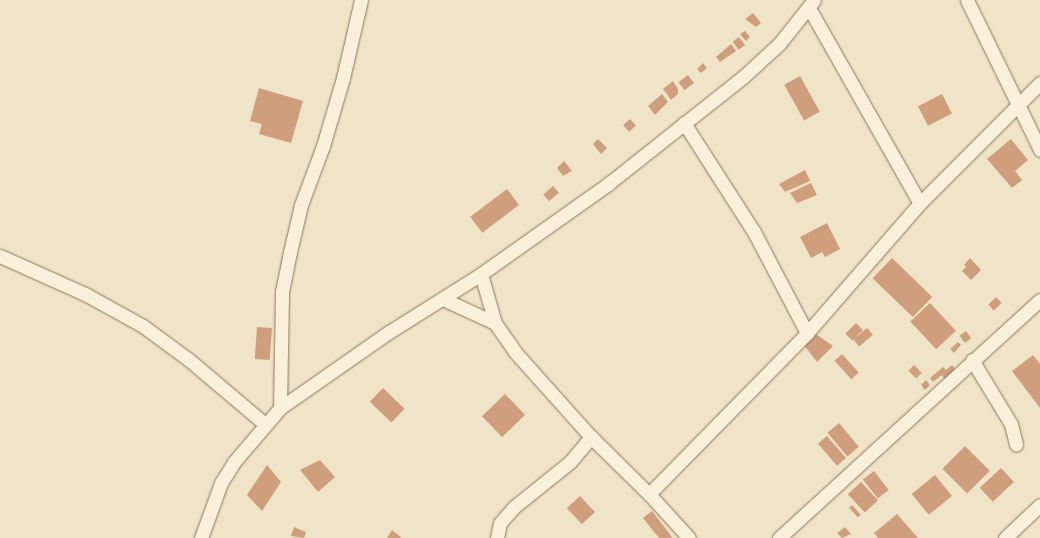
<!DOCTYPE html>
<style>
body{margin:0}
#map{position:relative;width:1040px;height:538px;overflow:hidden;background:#f0e4c8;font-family:"Zilla Slab",serif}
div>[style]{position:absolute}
.building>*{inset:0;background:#cf9f7d;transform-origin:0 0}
.roads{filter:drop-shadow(0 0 1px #8d765c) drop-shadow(0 0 1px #8d765c)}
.street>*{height:13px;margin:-6.5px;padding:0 6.5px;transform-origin:6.5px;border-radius:6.5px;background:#faf1dc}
span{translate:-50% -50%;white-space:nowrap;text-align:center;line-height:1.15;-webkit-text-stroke:3px #f7eed8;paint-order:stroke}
</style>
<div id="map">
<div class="building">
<i style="clip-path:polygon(753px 13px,761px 23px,756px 27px,745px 19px)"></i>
<i style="clip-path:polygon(745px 31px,750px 37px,746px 41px,740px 34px)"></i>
<i style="left:739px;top:37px;width:10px;height:8px;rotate:53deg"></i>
<i style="clip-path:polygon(731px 44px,736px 51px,720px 62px,716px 57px)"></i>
<i style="clip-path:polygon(703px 63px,707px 68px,701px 73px,697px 69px)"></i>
<i style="left:688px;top:75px;width:10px;height:12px;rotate:53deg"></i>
<i style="left:800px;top:76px;width:41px;height:18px;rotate:61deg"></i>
<i style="clip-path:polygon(673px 81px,678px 89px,678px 94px,671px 100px,663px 89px)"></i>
<i style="clip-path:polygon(259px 88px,303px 101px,291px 143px,259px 134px,262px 124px,250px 121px)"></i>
<i style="clip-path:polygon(662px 94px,668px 102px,655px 115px,648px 106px)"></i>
<i style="left:942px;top:94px;width:22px;height:27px;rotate:63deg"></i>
<i style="left:630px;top:119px;width:9px;height:9px;rotate:49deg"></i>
<i style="clip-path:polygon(598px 139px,607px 148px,601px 154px,593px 144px)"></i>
<i style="clip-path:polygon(1011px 139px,1028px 160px,1015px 171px,1022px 180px,1012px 188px,987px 159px)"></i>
<i style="clip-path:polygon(564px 161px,572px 171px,563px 176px,557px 168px)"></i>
<i style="clip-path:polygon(805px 170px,810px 181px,785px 192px,779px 184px)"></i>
<i style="clip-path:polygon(811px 183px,817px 195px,797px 203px,790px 193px)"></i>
<i style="left:553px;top:186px;width:9px;height:13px;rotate:49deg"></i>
<i style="left:507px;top:189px;width:20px;height:46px;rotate:53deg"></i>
<i style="clip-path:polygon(827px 223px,840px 249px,825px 257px,822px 252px,811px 258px,800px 237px)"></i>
<i style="left:892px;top:258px;width:56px;height:28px;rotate:44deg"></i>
<i style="clip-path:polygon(970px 258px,981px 270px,971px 280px,962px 271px,966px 267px,964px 265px)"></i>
<i style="left:996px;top:297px;width:8px;height:11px;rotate:45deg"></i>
<i style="left:930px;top:303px;width:38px;height:27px;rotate:47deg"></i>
<i style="left:856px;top:323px;width:10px;height:15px;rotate:45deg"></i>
<i style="left:257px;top:327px;width:15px;height:32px;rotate:4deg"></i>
<i style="left:867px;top:328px;width:9px;height:18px;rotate:49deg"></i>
<i style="left:966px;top:331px;width:9px;height:8px;rotate:54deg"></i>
<i style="clip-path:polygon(816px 334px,833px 346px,817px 362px,803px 344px)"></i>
<i style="clip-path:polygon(958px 342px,961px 345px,954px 353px,950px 349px)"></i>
<i style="left:842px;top:354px;width:25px;height:10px;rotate:48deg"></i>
<i style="clip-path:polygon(1033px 355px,1040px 364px,1040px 408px,1012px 371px)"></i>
<i style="left:914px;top:365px;width:11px;height:8px;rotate:45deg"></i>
<i style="clip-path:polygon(952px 365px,956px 370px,945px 380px,942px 375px,933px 382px,930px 378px,943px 367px,946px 370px)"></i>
<i style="clip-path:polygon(926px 380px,930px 385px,925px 390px,921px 385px)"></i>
<i style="left:383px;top:388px;width:30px;height:19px;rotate:44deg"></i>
<i style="left:505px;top:394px;width:29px;height:32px;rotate:46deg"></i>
<i style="left:839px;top:423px;width:31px;height:15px;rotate:50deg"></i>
<i style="left:827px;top:436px;width:29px;height:12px;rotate:49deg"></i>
<i style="left:965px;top:446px;width:35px;height:32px;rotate:45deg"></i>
<i style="clip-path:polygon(320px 460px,335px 477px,318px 492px,300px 470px)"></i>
<i style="clip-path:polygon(267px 465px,281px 482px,262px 511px,247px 495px)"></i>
<i style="left:1001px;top:468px;width:19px;height:29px;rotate:47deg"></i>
<i style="left:874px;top:471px;width:24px;height:14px;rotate:52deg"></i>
<i style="left:935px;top:475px;width:27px;height:30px;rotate:51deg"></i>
<i style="left:861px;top:482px;width:25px;height:18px;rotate:47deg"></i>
<i style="left:580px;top:496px;width:22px;height:18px;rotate:47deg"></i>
<i style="left:852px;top:505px;width:13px;height:4px;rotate:48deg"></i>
<i style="clip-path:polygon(652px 511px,672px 537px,671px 538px,659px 538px,643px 518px)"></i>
<i style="clip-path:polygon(897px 514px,918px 538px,878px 538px,874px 533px)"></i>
<i style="clip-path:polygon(294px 527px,306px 532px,304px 538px,291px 536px)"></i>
<i style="clip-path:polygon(845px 527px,851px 534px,842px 538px,837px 533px)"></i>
<i style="clip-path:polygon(392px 530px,402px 538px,387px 538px)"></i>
</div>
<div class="roads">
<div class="street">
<i style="left:967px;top:0;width:167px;rotate:64deg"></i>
<i style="left:809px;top:8px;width:224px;rotate:60.4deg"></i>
<i style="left:684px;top:123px;width:130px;rotate:57.3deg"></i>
<i style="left:754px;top:232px;width:114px;rotate:62.3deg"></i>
<i style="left:0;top:256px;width:93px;rotate:24.1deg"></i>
<i style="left:85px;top:294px;width:66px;rotate:28.9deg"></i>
<i style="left:143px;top:326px;width:56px;rotate:36.3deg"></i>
<i style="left:188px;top:359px;width:101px;rotate:40.2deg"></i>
<i style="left:481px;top:274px;width:51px;rotate:74.1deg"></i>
<i style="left:443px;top:299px;width:57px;rotate:24.8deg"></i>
<i style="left:495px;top:323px;width:35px;rotate:55deg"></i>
<i style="left:515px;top:352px;width:114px;rotate:48.2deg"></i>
<i style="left:591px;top:437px;width:81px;rotate:44.5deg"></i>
<i style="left:649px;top:494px;width:59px;rotate:47.7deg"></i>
<i style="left:972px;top:360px;width:75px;rotate:58.6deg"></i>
<i style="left:1011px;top:424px;width:21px;rotate:76deg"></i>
<i style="left:280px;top:408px;width:116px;rotate:-89deg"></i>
<i style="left:282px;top:292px;width:41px;rotate:-78.7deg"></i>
<i style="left:290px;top:252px;width:48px;rotate:-76.8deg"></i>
<i style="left:301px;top:205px;width:63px;rotate:-69.6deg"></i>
<i style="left:323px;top:146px;width:71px;rotate:-73.6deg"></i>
<i style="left:343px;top:78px;width:80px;rotate:-77deg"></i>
<i style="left:649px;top:494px;width:226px;rotate:-45.5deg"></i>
<i style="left:807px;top:333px;width:172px;rotate:-49deg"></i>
<i style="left:920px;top:203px;width:170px;rotate:-45deg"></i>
<i style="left:201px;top:538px;width:59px;rotate:-70deg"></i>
<i style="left:221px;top:483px;width:25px;rotate:-58deg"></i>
<i style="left:234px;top:462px;width:71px;rotate:-49.6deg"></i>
<i style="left:280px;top:408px;width:133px;rotate:-34.9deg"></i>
<i style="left:389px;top:332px;width:109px;rotate:-32.2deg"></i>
<i style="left:481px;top:274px;width:156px;rotate:-35.3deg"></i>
<i style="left:608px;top:184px;width:172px;rotate:-38.4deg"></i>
<i style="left:743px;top:77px;width:49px;rotate:-42.5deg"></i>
<i style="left:779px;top:44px;width:56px;rotate:-51.5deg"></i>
<i style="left:497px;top:538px;width:15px;rotate:-79deg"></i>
<i style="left:500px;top:523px;width:21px;rotate:-49deg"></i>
<i style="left:514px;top:507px;width:72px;rotate:-38.8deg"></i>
<i style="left:570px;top:462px;width:33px;rotate:-50deg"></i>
<i style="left:779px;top:538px;width:353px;rotate:-42.4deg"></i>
<i style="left:1005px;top:538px;width:48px;rotate:-43.3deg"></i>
</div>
</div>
</div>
